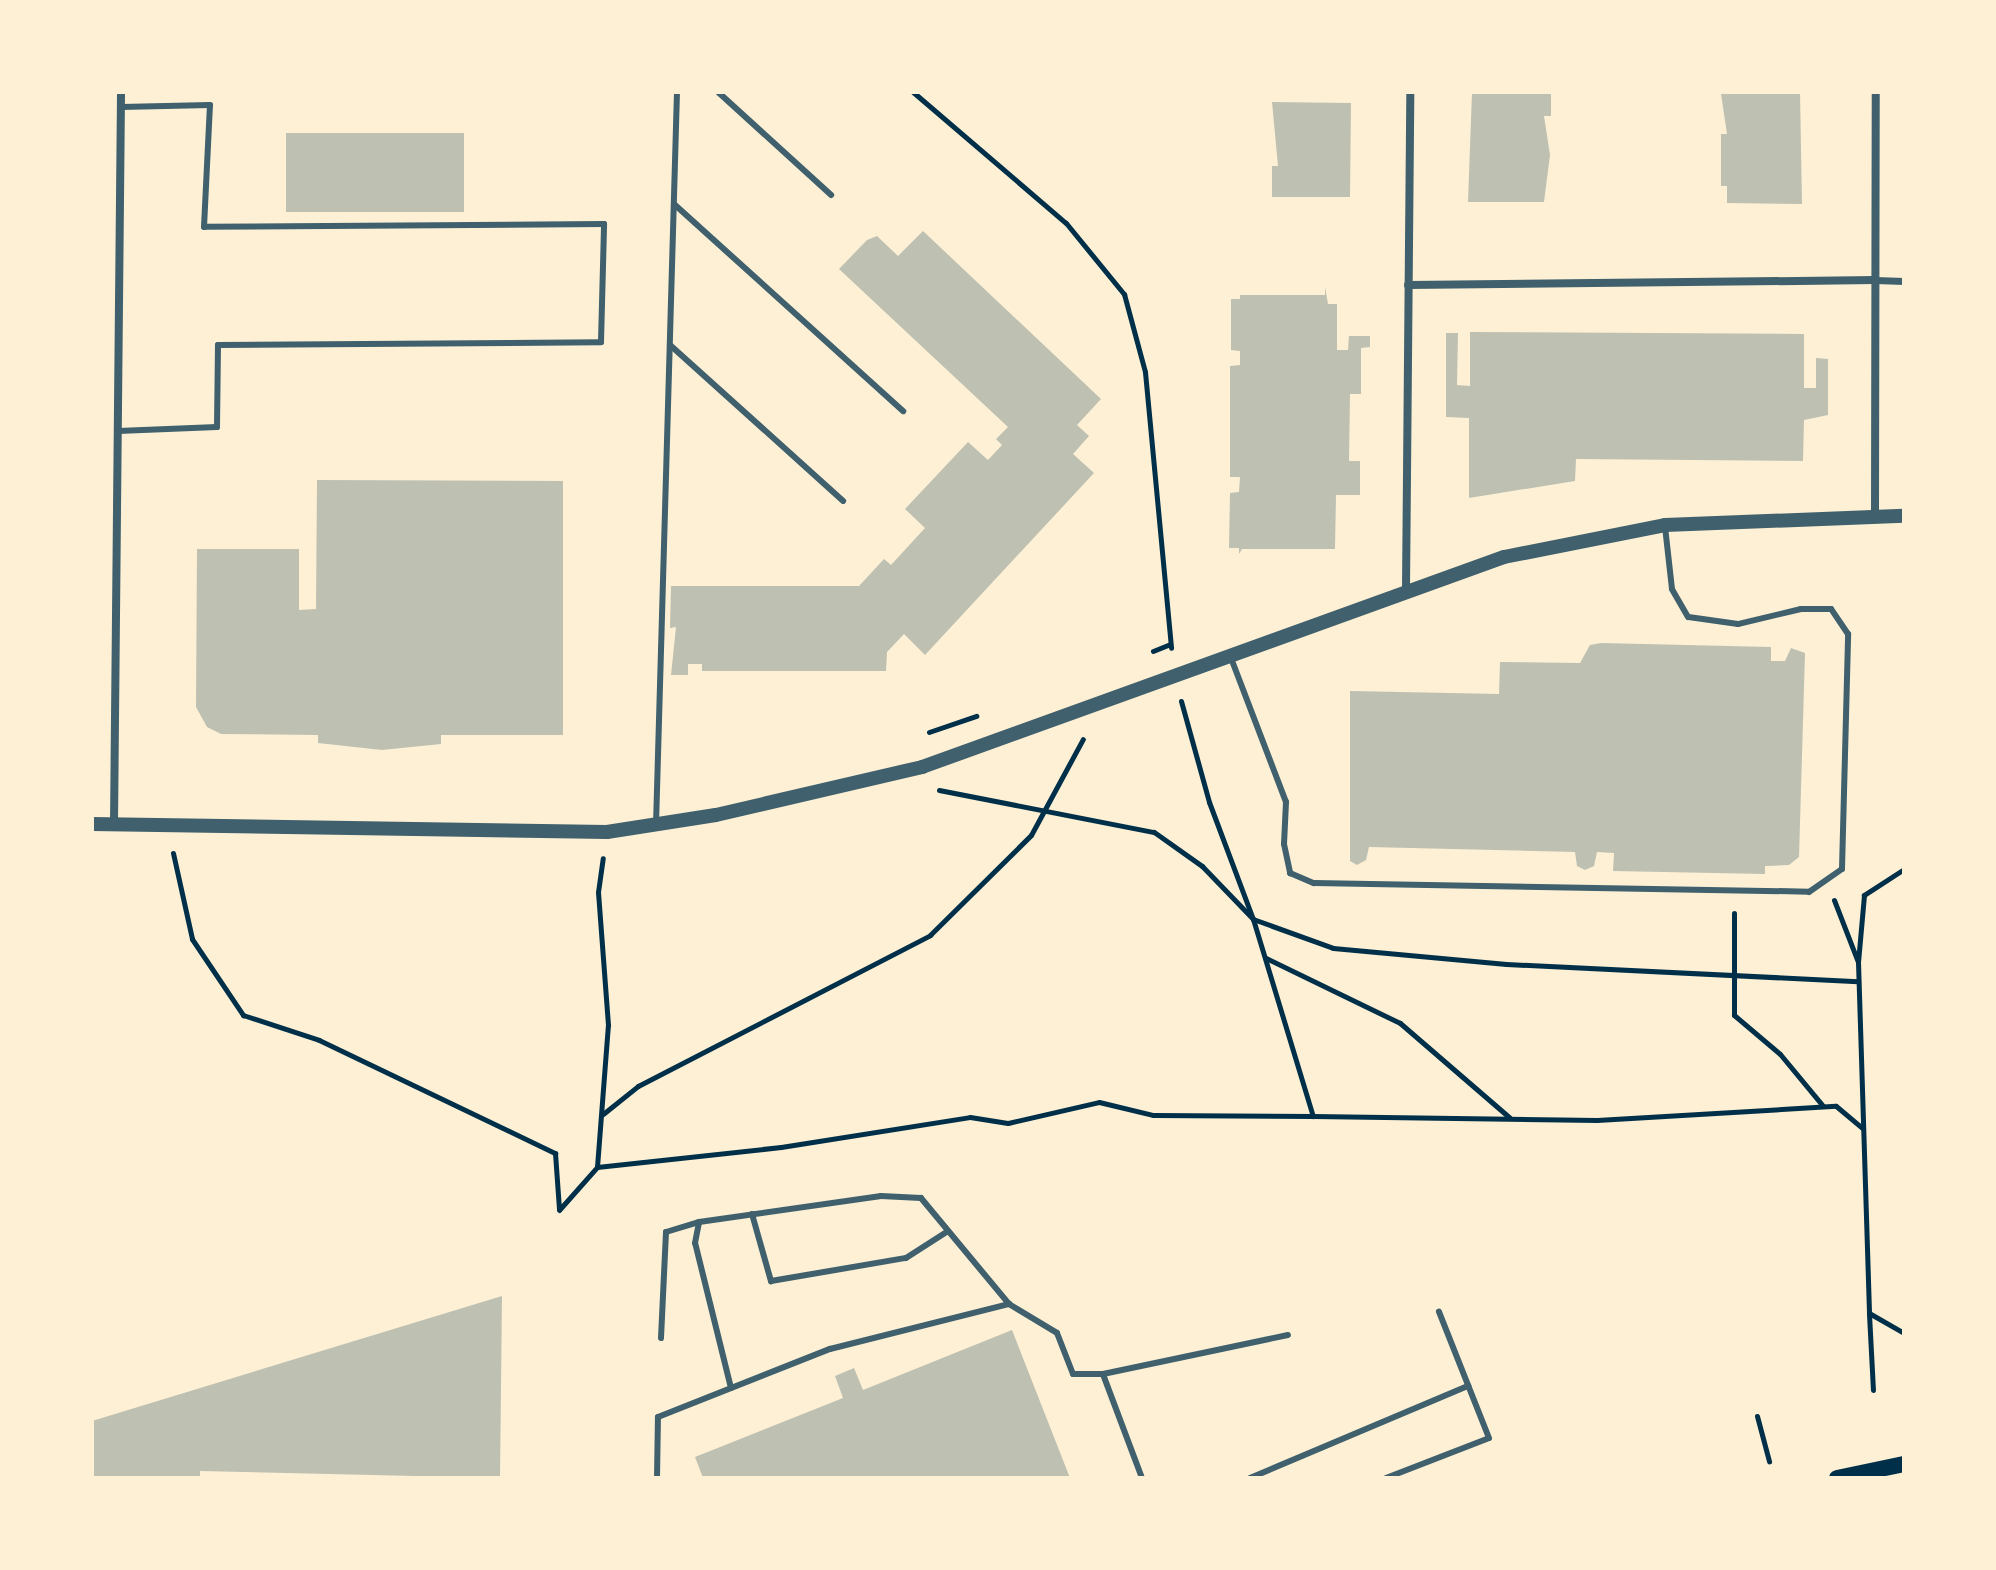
<!DOCTYPE html>
<style>
body{margin:0}
#map{position:relative;width:1996px;height:1570px;overflow:hidden;background:#fdf0d5;font-family:Rubik,sans-serif}
div>[style]{position:absolute}
.building>*{inset:0;background:#bec0b2;transform-origin:0 0}
.path>*{height:5px;margin:-2.5px;padding:0 2.5px;transform-origin:2.5px;border-radius:2.5px;background:#003049}
.service>*{height:6px;margin:-3px;padding:0 3px;transform-origin:3px;border-radius:3px;background:#3f606c}
.pedestrian>*{height:7px;margin:-3.5px;padding:0 3.5px;transform-origin:3.5px;border-radius:3.5px;background:#3f606c}
.minor>*{height:8px;margin:-4px;padding:0 4px;transform-origin:4px;border-radius:4px;background:#3f606c}
.tertiary>*{height:14px;margin:-7px;padding:0 7px;transform-origin:7px;border-radius:7px;background:#3f606c}
.secondary>*{height:16px;margin:-8px;padding:0 8px;transform-origin:8px;border-radius:8px;background:#003049}
span{translate:-50% -50%;white-space:nowrap;text-align:center;line-height:1.15;-webkit-text-stroke:6px #fdf0d5;paint-order:stroke}
.frame{position:absolute;inset:0;border:94px solid #fdf0d5;pointer-events:none}
</style>
<div id="map">
<div class="building">
<i style="clip-path:polygon(1472px 92px,1551px 93px,1551px 116px,1544px 116px,1550px 155px,1544px 202px,1468px 202px)"></i>
<i style="clip-path:polygon(1727px 92px,1800px 92px,1802px 204px,1727px 203px,1727px 186px,1721px 186px,1721px 134px,1727px 134px,1721px 94px)"></i>
<i style="clip-path:polygon(1272px 102px,1351px 103px,1350px 197px,1272px 197px,1272px 166px,1278px 166px)"></i>
<i style="left:464px;top:133px;width:79px;height:178px;rotate:90deg"></i>
<i style="clip-path:polygon(923px 231px,1101px 399px,1077px 425px,1089px 436px,1073px 454px,1094px 473px,925px 655px,904px 634px,887px 652px,886px 671px,702px 671px,702px 664px,688px 664px,688px 675px,671px 675px,676px 627px,670px 628px,671px 586px,859px 586px,884px 559px,891px 565px,925px 528px,905px 509px,968px 442px,988px 460px,1002px 445px,996px 439px,1008px 427px,839px 269px,867px 240px,877px 236px,898px 256px)"></i>
<i style="clip-path:polygon(1325px 287px,1328px 304px,1337px 304px,1337px 350px,1348px 350px,1349px 336px,1370px 336px,1370px 347px,1361px 348px,1361px 394px,1350px 394px,1349px 461px,1360px 461px,1360px 495px,1336px 495px,1335px 549px,1242px 549px,1239px 554px,1239px 548px,1229px 548px,1230px 493px,1239px 492px,1240px 477px,1230px 477px,1230px 366px,1240px 365px,1240px 351px,1231px 350px,1231px 299px,1240px 299px,1240px 295px,1325px 295px)"></i>
<i style="clip-path:polygon(1470px 332px,1804px 334px,1804px 388px,1816px 388px,1816px 358px,1828px 359px,1828px 415px,1804px 420px,1803px 461px,1576px 459px,1575px 481px,1469px 498px,1469px 418px,1446px 417px,1446px 333px,1458px 333px,1457px 385px,1470px 386px)"></i>
<i style="clip-path:polygon(317px 480px,563px 481px,563px 735px,441px 735px,441px 744px,382px 750px,318px 743px,318px 735px,221px 734px,207px 727px,196px 707px,197px 549px,299px 549px,299px 610px,316px 609px)"></i>
<i style="clip-path:polygon(1601px 643px,1771px 647px,1771px 661px,1785px 661px,1791px 648px,1805px 653px,1799px 857px,1789px 865px,1765px 866px,1765px 874px,1613px 871px,1614px 853px,1597px 852px,1594px 866px,1585px 870px,1577px 866px,1575px 852px,1369px 847px,1366px 860px,1357px 865px,1350px 861px,1350px 691px,1499px 694px,1500px 662px,1580px 663px,1590px 645px)"></i>
<i style="clip-path:polygon(502px 1296px,500px 1478px,200px 1471px,200px 1478px,92px 1478px,92px 1421px)"></i>
<i style="clip-path:polygon(1012px 1330px,1070px 1478px,703px 1478px,695px 1457px,843px 1398px,835px 1376px,854px 1368px,863px 1390px)"></i>
</div>
<div class="path">
<i style="left:913px;top:92px;width:201px;rotate:40.6deg"></i>
<i style="left:1066px;top:223px;width:92px;rotate:50.8deg"></i>
<i style="left:1124px;top:294px;width:81px;rotate:74.9deg"></i>
<i style="left:1145px;top:372px;width:277px;rotate:84.6deg"></i>
<i style="left:1153px;top:651px;width:18px;rotate:-22deg"></i>
<i style="left:1181px;top:701px;width:105px;rotate:74.5deg"></i>
<i style="left:1209px;top:802px;width:125px;rotate:69.4deg"></i>
<i style="left:1253px;top:919px;width:206px;rotate:73.1deg"></i>
<i style="left:1313px;top:1116px;width:284px;rotate:0.8deg"></i>
<i style="left:1597px;top:1120px;width:239px;rotate:-3.4deg"></i>
<i style="left:1836px;top:1106px;width:34px;rotate:40deg"></i>
<i style="left:929px;top:732px;width:50px;rotate:-18.8deg"></i>
<i style="left:939px;top:790px;width:219px;rotate:11.1deg"></i>
<i style="left:1154px;top:832px;width:59px;rotate:35.3deg"></i>
<i style="left:1202px;top:866px;width:74px;rotate:46.1deg"></i>
<i style="left:1253px;top:919px;width:85px;rotate:19.9deg"></i>
<i style="left:1333px;top:948px;width:174px;rotate:5.3deg"></i>
<i style="left:1506px;top:964px;width:352px;rotate:2.8deg"></i>
<i style="left:173px;top:853px;width:88px;rotate:77.5deg"></i>
<i style="left:192px;top:939px;width:92px;rotate:56.1deg"></i>
<i style="left:243px;top:1015px;width:80px;rotate:18.2deg"></i>
<i style="left:319px;top:1040px;width:262px;rotate:25.6deg"></i>
<i style="left:555px;top:1153px;width:56px;rotate:85.9deg"></i>
<i style="left:1904px;top:869px;width:48px;rotate:147deg"></i>
<i style="left:1864px;top:895px;width:67px;rotate:95.1deg"></i>
<i style="left:1858px;top:962px;width:351px;rotate:88.2deg"></i>
<i style="left:1869px;top:1313px;width:40px;rotate:29.7deg"></i>
<i style="left:1834px;top:900px;width:66px;rotate:68.8deg"></i>
<i style="left:1734px;top:913px;width:102px;rotate:90deg"></i>
<i style="left:1734px;top:1015px;width:60px;rotate:40.3deg"></i>
<i style="left:1780px;top:1054px;width:67px;rotate:50.4deg"></i>
<i style="left:1266px;top:958px;width:149px;rotate:25.9deg"></i>
<i style="left:1400px;top:1023px;width:145px;rotate:40.8deg"></i>
<i style="left:603px;top:1114px;width:45px;rotate:-38.7deg"></i>
<i style="left:638px;top:1086px;width:329px;rotate:-27.3deg"></i>
<i style="left:930px;top:935px;width:142px;rotate:-44.7deg"></i>
<i style="left:1031px;top:835px;width:109px;rotate:-61.6deg"></i>
<i style="left:597px;top:1167px;width:142px;rotate:-85.6deg"></i>
<i style="left:608px;top:1025px;width:133px;rotate:-94.3deg"></i>
<i style="left:598px;top:892px;width:34px;rotate:-82deg"></i>
<i style="left:559px;top:1210px;width:57px;rotate:-48.5deg"></i>
<i style="left:597px;top:1167px;width:185px;rotate:-6.2deg"></i>
<i style="left:781px;top:1147px;width:191px;rotate:-9deg"></i>
<i style="left:970px;top:1117px;width:38px;rotate:9deg"></i>
<i style="left:1008px;top:1123px;width:93px;rotate:-13deg"></i>
<i style="left:1099px;top:1102px;width:56px;rotate:13.5deg"></i>
<i style="left:1153px;top:1115px;width:160px;rotate:0.4deg"></i>
<i style="left:1869px;top:1314px;width:76px;rotate:87deg"></i>
<i style="left:1757px;top:1416px;width:47px;rotate:75.1deg"></i>
</div>
<div class="service">
<i style="left:718px;top:92px;width:153px;rotate:42.3deg"></i>
<i style="left:674px;top:204px;width:309px;rotate:42.1deg"></i>
<i style="left:670px;top:345px;width:233px;rotate:42deg"></i>
<i style="left:118px;top:431px;width:99px;rotate:-2.3deg"></i>
<i style="left:217px;top:427px;width:82px;rotate:-89.3deg"></i>
<i style="left:218px;top:345px;width:383px;rotate:-0.4deg"></i>
<i style="left:601px;top:342px;width:118px;rotate:-88.5deg"></i>
<i style="left:604px;top:224px;width:400px;rotate:179.6deg"></i>
<i style="left:204px;top:227px;width:122px;rotate:-87.2deg"></i>
<i style="left:210px;top:105px;width:89px;rotate:178.7deg"></i>
<i style="left:1231px;top:658px;width:154px;rotate:69.1deg"></i>
<i style="left:1286px;top:802px;width:42px;rotate:92.7deg"></i>
<i style="left:1284px;top:844px;width:30px;rotate:78deg"></i>
<i style="left:1290px;top:873px;width:26px;rotate:23deg"></i>
<i style="left:1314px;top:883px;width:495px;rotate:1deg"></i>
<i style="left:1809px;top:892px;width:40px;rotate:-34.9deg"></i>
<i style="left:1842px;top:869px;width:235px;rotate:-88.5deg"></i>
<i style="left:1848px;top:634px;width:30px;rotate:-124deg"></i>
<i style="left:1831px;top:609px;width:30px;rotate:180deg"></i>
<i style="left:1801px;top:609px;width:65px;rotate:166.6deg"></i>
<i style="left:1738px;top:624px;width:50px;rotate:-172deg"></i>
<i style="left:1688px;top:617px;width:32px;rotate:-120deg"></i>
<i style="left:1672px;top:589px;width:62px;rotate:-96.4deg"></i>
<i style="left:656px;top:825px;width:733px;rotate:-88.36deg"></i>
<i style="left:752px;top:1214px;width:70px;rotate:74.2deg"></i>
<i style="left:771px;top:1281px;width:137px;rotate:-9.7deg"></i>
<i style="left:906px;top:1258px;width:50px;rotate:-32.7deg"></i>
<i style="left:661px;top:1338px;width:106px;rotate:-87.3deg"></i>
<i style="left:666px;top:1232px;width:34px;rotate:-17deg"></i>
<i style="left:731px;top:1388px;width:149px;rotate:-103.9deg"></i>
<i style="left:695px;top:1243px;width:21px;rotate:-79deg"></i>
<i style="left:699px;top:1222px;width:184px;rotate:-8.1deg"></i>
<i style="left:881px;top:1196px;width:40px;rotate:2.9deg"></i>
<i style="left:921px;top:1198px;width:138px;rotate:50.3deg"></i>
<i style="left:657px;top:1478px;width:61px;rotate:-89.1deg"></i>
<i style="left:658px;top:1417px;width:185px;rotate:-21.6deg"></i>
<i style="left:830px;top:1349px;width:185px;rotate:-14.1deg"></i>
<i style="left:1009px;top:1304px;width:56px;rotate:31.1deg"></i>
<i style="left:1057px;top:1333px;width:44px;rotate:68.7deg"></i>
<i style="left:1073px;top:1374px;width:30px"></i>
<i style="left:1142px;top:1478px;width:111px;rotate:-110.6deg"></i>
<i style="left:1103px;top:1374px;width:189px;rotate:-11.9deg"></i>
<i style="left:1250px;top:1478px;width:237px;rotate:-22.9deg"></i>
<i style="left:1386px;top:1478px;width:110px;rotate:-21.2deg"></i>
<i style="left:1489px;top:1438px;width:136px;rotate:-111.6deg"></i>
</div>
<div class="pedestrian">
<i style="left:1875px;top:280px;width:29px;rotate:2deg"></i>
</div>
<div class="minor">
<i style="left:1408px;top:285px;width:467px;rotate:-0.6deg"></i>
<i style="left:1875px;top:514px;width:422px;rotate:-89.9deg"></i>
<i style="left:1406px;top:588px;width:496px;rotate:-89.5deg"></i>
<i style="left:114px;top:824px;width:732px;rotate:-89.45deg"></i>
</div>
<div class="tertiary">
<i style="left:92px;top:824px;width:515px;rotate:0.89deg"></i>
<i style="left:607px;top:832px;width:110px;rotate:-8.9deg"></i>
<i style="left:716px;top:815px;width:212px;rotate:-13.1deg"></i>
<i style="left:922px;top:767px;width:619px;rotate:-19.84deg"></i>
<i style="left:1504px;top:557px;width:164px;rotate:-11.2deg"></i>
<i style="left:1665px;top:525px;width:239px;rotate:-2.2deg"></i>
</div>
<div class="secondary">
<i style="left:1837px;top:1478px;width:68px;rotate:-11.8deg"></i>
</div>
<div class="frame"></div>
</div>
